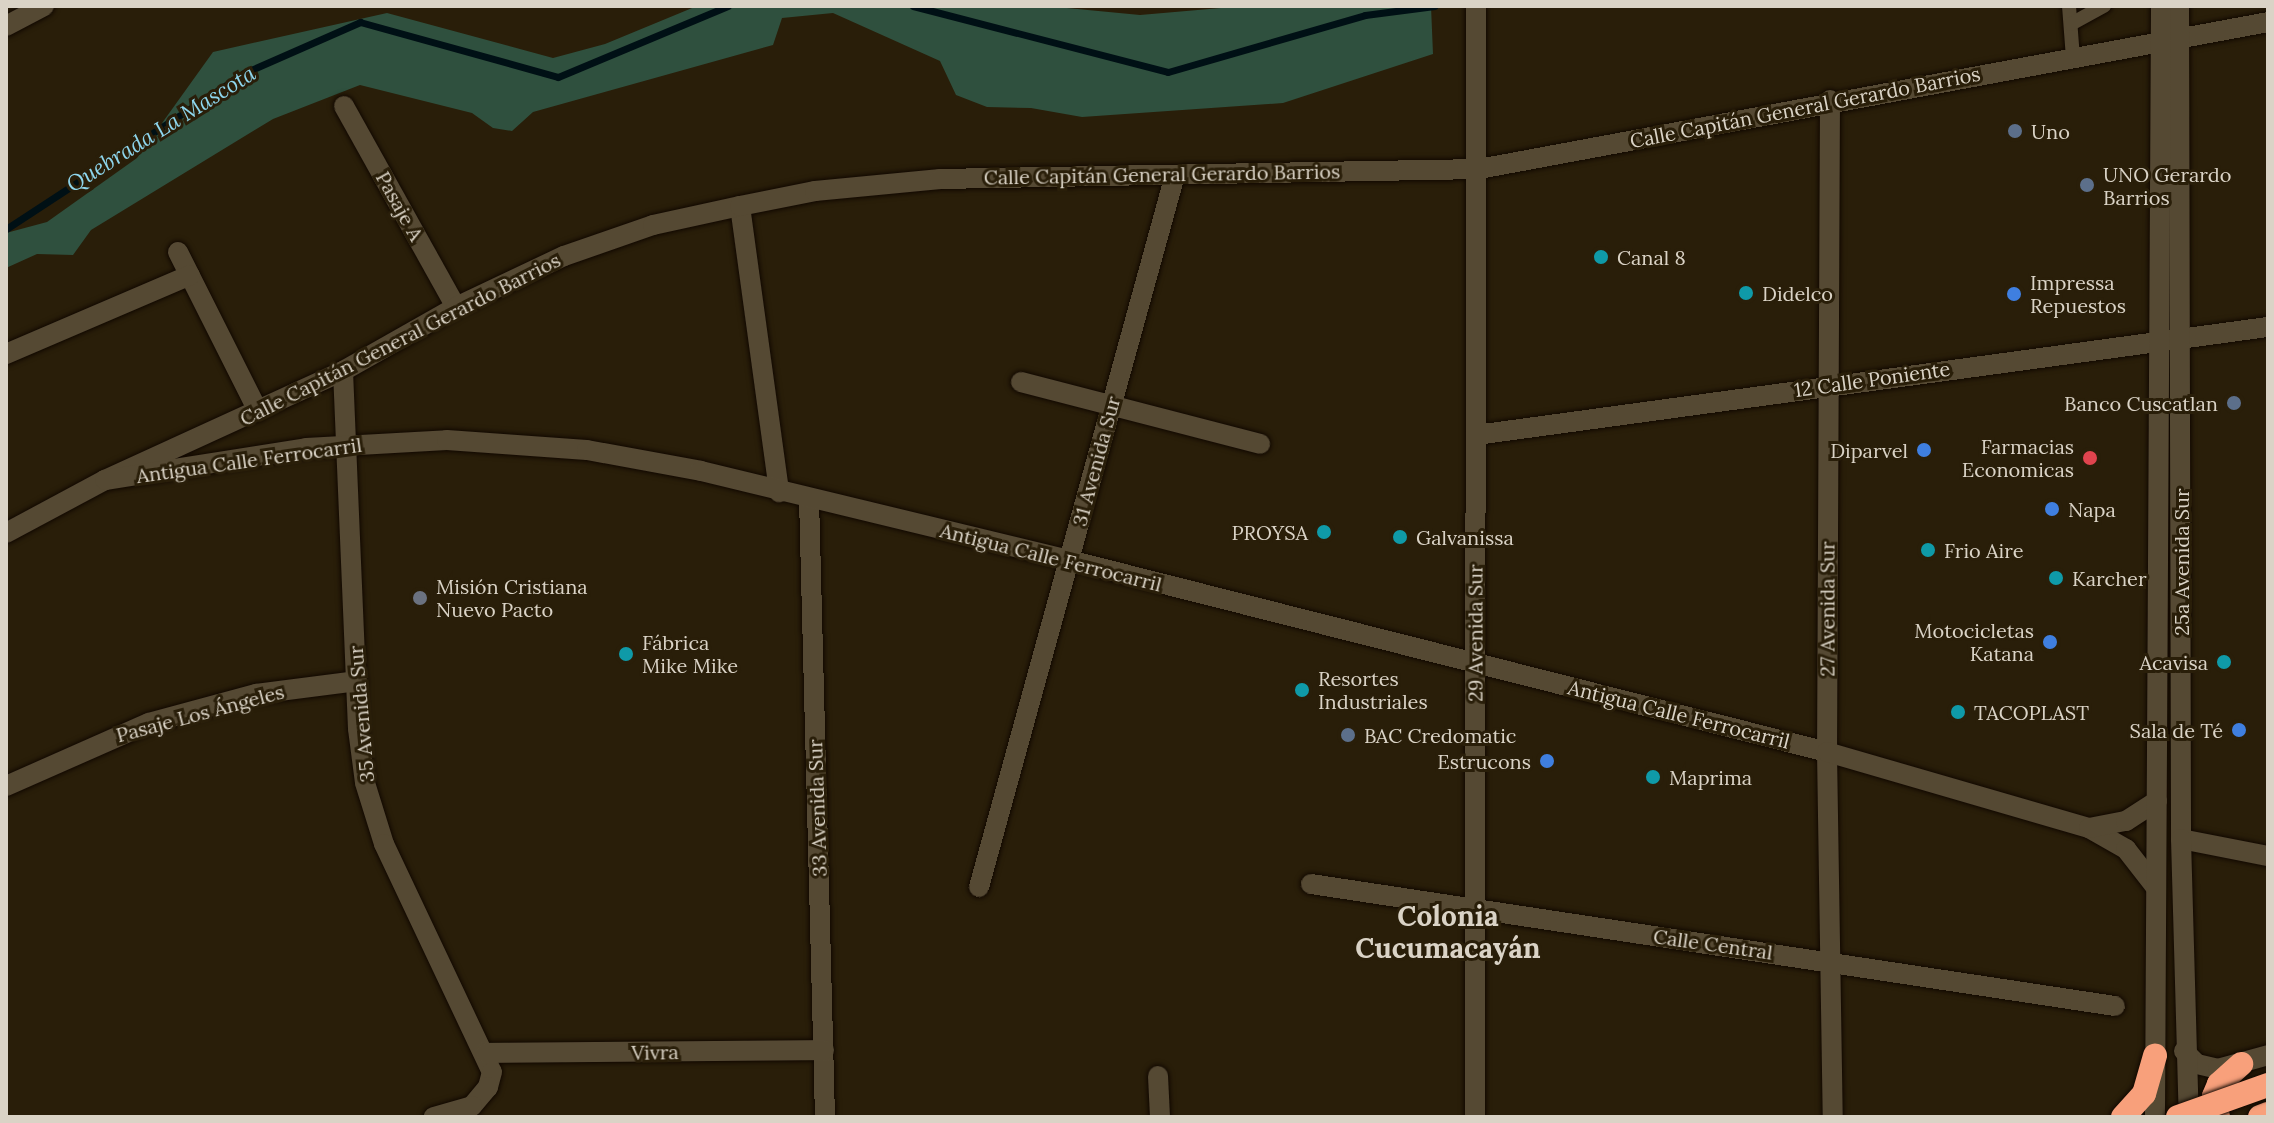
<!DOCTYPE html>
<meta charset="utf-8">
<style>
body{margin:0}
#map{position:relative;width:2274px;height:1123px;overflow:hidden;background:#291e09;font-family:Lora,serif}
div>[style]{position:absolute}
.forest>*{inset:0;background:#2f503e}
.stream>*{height:7px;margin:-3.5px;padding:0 3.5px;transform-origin:3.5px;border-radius:3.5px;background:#001015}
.roads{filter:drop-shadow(0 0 2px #110800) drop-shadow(0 0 2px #110800)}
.lane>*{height:14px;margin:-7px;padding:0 7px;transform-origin:7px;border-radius:7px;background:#554933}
.street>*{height:20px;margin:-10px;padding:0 10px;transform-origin:10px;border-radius:10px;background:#554933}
.secondary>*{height:20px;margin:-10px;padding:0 10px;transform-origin:10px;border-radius:10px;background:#554933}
.highway>*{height:24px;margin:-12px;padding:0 12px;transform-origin:12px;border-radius:12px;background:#f8a07b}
.bridges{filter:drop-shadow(0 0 2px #110800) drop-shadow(0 0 2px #110800)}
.highway-bridge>*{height:24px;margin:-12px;padding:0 12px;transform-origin:12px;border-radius:12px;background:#f8a07b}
.dots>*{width:22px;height:22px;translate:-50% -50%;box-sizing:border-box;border:4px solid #291e09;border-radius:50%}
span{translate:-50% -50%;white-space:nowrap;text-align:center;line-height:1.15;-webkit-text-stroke:6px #291e09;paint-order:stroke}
.street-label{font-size:20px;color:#dad3c6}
.poi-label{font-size:20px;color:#dad3c6}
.left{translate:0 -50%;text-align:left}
.right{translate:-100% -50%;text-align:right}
.water-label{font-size:22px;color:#8ed6ed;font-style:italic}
.district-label{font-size:28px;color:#dad3c6;font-weight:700}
.frame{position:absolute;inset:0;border:8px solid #dad3c6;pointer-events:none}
</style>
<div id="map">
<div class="forest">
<i style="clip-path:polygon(697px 6px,1046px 6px,1140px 15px,1244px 6px,1431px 6px,1433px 54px,1283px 103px,1082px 117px,1031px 108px,987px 107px,956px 95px,940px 61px,833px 13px,782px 18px,773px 45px,533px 112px,512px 131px,493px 128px,472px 113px,360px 85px,273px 119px,91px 230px,73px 255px,37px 254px,6px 268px,6px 233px,47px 222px,137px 158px,213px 52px,387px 13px,553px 58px,605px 44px)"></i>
</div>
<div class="stream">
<i style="left:913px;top:6px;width:263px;rotate:14.5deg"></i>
<i style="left:1168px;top:72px;width:205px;rotate:-16.1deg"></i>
<i style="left:1365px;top:15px;width:70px;rotate:-7.4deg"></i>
<i style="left:6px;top:229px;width:285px;rotate:-33.2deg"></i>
<i style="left:244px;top:73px;width:127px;rotate:-23.7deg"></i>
<i style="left:360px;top:22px;width:205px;rotate:15.5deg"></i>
<i style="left:558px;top:77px;width:184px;rotate:-22.7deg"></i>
</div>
<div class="roads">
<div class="lane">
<i style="left:2069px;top:6px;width:52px;rotate:85.6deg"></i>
<i style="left:2071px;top:24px;width:38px;rotate:-29deg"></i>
</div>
<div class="street">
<i style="left:6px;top:26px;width:43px;rotate:-27.8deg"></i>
<i style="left:1830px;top:100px;width:652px;rotate:90.26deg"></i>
<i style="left:1827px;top:752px;width:365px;rotate:89.1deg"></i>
<i style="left:344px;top:106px;width:230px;rotate:60.9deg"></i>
<i style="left:740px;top:206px;width:289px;rotate:82.2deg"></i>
<i style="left:178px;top:252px;width:178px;rotate:63.3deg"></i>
<i style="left:6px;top:354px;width:200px;rotate:-23.2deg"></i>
<i style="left:343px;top:371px;width:358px;rotate:87.6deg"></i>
<i style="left:358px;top:729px;width:54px;rotate:82.6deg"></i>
<i style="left:365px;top:783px;width:64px;rotate:72.7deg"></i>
<i style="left:384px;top:844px;width:252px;rotate:64.7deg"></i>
<i style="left:492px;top:1072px;width:16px;rotate:105deg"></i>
<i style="left:488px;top:1087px;width:25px;rotate:130deg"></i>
<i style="left:472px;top:1106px;width:40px;rotate:164deg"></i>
<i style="left:1021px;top:382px;width:247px;rotate:14.5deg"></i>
<i style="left:1476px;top:435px;width:799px;rotate:-7.77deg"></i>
<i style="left:105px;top:480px;width:262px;rotate:-24.6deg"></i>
<i style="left:343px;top:371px;width:130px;rotate:-29.5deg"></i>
<i style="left:456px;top:307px;width:119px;rotate:-25.3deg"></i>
<i style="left:564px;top:256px;width:94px;rotate:-19.2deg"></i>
<i style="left:653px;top:225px;width:89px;rotate:-12.3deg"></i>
<i style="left:740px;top:206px;width:76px;rotate:-11.3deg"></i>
<i style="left:815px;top:191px;width:126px;rotate:-5.5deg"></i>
<i style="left:940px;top:179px;width:539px;rotate:-1.06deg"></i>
<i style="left:1479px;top:169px;width:803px;rotate:-10.55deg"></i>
<i style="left:809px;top:498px;width:619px;rotate:88.52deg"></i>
<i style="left:6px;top:533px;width:112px;rotate:-28.2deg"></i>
<i style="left:105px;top:480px;width:204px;rotate:-9deg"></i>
<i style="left:306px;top:448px;width:141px;rotate:-3.2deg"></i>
<i style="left:447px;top:440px;width:140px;rotate:4.1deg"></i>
<i style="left:587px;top:450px;width:116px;rotate:10.4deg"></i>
<i style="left:701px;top:471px;width:379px;rotate:13.6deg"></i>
<i style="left:1069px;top:560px;width:782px;rotate:14.21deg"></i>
<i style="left:1827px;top:752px;width:273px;rotate:16.2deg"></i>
<i style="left:2089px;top:828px;width:43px;rotate:29.6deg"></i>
<i style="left:2126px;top:849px;width:46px;rotate:52.1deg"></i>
<i style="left:6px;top:786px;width:156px;rotate:-23.8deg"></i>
<i style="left:149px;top:723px;width:111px;rotate:-15.2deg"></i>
<i style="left:256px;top:694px;width:102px;rotate:-7.3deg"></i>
<i style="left:2089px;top:828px;width:38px;rotate:-11deg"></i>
<i style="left:2126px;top:821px;width:37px;rotate:-33deg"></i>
<i style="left:2181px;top:839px;width:89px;rotate:11.1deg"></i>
<i style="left:1311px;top:884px;width:813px;rotate:8.63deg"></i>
<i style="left:979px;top:887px;width:738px;rotate:-74.61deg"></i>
<i style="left:2184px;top:1051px;width:18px;rotate:45deg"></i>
<i style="left:2197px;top:1064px;width:22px;rotate:13deg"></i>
<i style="left:2218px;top:1069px;width:52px;rotate:-15.6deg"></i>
<i style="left:486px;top:1053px;width:338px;rotate:-0.5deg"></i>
<i style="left:1158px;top:1076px;width:41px;rotate:87.2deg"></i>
<i style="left:1475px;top:1117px;width:1111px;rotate:-89.95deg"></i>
</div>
<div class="secondary">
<i style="left:2179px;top:6px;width:833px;rotate:89.86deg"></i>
<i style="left:2181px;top:839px;width:278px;rotate:88.4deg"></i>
<i style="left:2155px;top:1117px;width:1111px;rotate:-89.69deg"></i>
</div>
<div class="highway">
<i style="left:2123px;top:1117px;width:31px;rotate:-48deg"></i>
<i style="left:2144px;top:1094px;width:40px;rotate:-74deg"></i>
<i style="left:2218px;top:1117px;width:21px;rotate:-101deg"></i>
<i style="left:2214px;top:1096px;width:13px;rotate:-67deg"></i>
<i style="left:2219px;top:1084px;width:30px;rotate:-42deg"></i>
<i style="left:2260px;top:1117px;width:9px;rotate:-21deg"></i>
</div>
</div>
<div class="bridges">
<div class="highway-bridge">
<i style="left:2178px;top:1117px;width:96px;rotate:-19.6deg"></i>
</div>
</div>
<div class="dots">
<i style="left:2015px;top:131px;background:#5c6f8a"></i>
<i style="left:2087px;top:185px;background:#5c6f8a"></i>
<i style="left:1601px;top:257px;background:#0f9aa8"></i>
<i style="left:1746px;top:293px;background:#0f9aa8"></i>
<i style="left:2014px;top:294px;background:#3f7fe0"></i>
<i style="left:2234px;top:403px;background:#5c6f8a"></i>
<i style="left:1924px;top:450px;background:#3f7fe0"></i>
<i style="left:2090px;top:458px;background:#e0444e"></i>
<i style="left:2052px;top:509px;background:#3f7fe0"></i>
<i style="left:1324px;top:532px;background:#0f9aa8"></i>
<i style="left:1400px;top:537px;background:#0f9aa8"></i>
<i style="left:1928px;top:550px;background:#0f9aa8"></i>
<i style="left:2056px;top:578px;background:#0f9aa8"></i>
<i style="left:420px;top:598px;background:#6b7280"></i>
<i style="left:2050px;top:642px;background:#3f7fe0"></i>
<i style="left:626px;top:654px;background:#0f9aa8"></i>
<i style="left:2224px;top:662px;background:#0f9aa8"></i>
<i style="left:1302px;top:690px;background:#0f9aa8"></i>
<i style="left:1958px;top:712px;background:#0f9aa8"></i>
<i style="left:2239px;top:730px;background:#3f7fe0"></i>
<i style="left:1348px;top:735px;background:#5c6f8a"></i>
<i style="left:1547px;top:761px;background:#3f7fe0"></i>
<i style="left:1653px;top:777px;background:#0f9aa8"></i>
</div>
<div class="street-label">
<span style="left:1805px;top:107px;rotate:-11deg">Calle Capitán General Gerardo Barrios</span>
<span style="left:1162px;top:174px;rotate:-1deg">Calle Capitán General Gerardo Barrios</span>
<span style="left:400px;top:206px;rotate:61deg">Pasaje A</span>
<span style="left:400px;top:339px;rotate:-27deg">Calle Capitán General Gerardo Barrios</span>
<span style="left:1872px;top:379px;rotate:-8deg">12 Calle Poniente</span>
<span style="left:249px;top:460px;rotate:-8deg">Antigua Calle Ferrocarril</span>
<span style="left:1096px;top:461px;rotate:-75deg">31 Avenida Sur</span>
<span style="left:1051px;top:557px;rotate:14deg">Antigua Calle Ferrocarril</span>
<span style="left:2181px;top:562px;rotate:-90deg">25a Avenida Sur</span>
<span style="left:1827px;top:609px;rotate:-90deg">27 Avenida Sur</span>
<span style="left:1475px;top:633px;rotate:-90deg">29 Avenida Sur</span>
<span style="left:200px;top:713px;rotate:-15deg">Pasaje Los Ángeles</span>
<span style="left:361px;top:714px;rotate:-95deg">35 Avenida Sur</span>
<span style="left:1679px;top:714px;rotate:14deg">Antigua Calle Ferrocarril</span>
<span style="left:817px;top:808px;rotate:-92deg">33 Avenida Sur</span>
<span style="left:1713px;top:944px;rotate:8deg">Calle Central</span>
<span style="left:655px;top:1052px;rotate:-1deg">Vivra</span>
</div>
<div class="poi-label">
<span class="left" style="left:2031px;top:131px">Uno</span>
<span class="left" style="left:2103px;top:186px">UNO Gerardo<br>Barrios</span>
<span class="left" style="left:1617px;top:257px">Canal 8</span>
<span class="left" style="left:2030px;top:294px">Impressa<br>Repuestos</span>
<span class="left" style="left:1762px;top:293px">Didelco</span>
<span class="right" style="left:2218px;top:403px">Banco Cuscatlan</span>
<span class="right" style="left:2074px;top:458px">Farmacias<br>Economicas</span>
<span class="right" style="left:1908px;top:450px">Diparvel</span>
<span class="left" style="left:2068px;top:509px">Napa</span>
<span class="right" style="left:1308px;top:532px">PROYSA</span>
<span class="left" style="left:1416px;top:537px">Galvanissa</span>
<span class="left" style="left:1944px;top:550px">Frio Aire</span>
<span class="left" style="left:2072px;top:578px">Karcher</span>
<span class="left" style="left:436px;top:598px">Misión Cristiana<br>Nuevo Pacto</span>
<span class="right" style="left:2034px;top:642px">Motocicletas<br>Katana</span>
<span class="left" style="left:642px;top:654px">Fábrica<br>Mike Mike</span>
<span class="right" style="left:2208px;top:662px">Acavisa</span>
<span class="left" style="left:1318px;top:690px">Resortes<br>Industriales</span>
<span class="left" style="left:1974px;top:712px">TACOPLAST</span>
<span class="right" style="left:2223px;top:730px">Sala de Té</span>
<span class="left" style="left:1364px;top:735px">BAC Credomatic</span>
<span class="right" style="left:1531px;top:761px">Estrucons</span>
<span class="left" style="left:1669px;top:777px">Maprima</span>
</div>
<div class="water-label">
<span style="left:161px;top:129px;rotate:-32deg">Quebrada La Mascota</span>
</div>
<div class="district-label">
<span style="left:1448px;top:932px">Colonia<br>Cucumacayán</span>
</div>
<div class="frame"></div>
</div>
